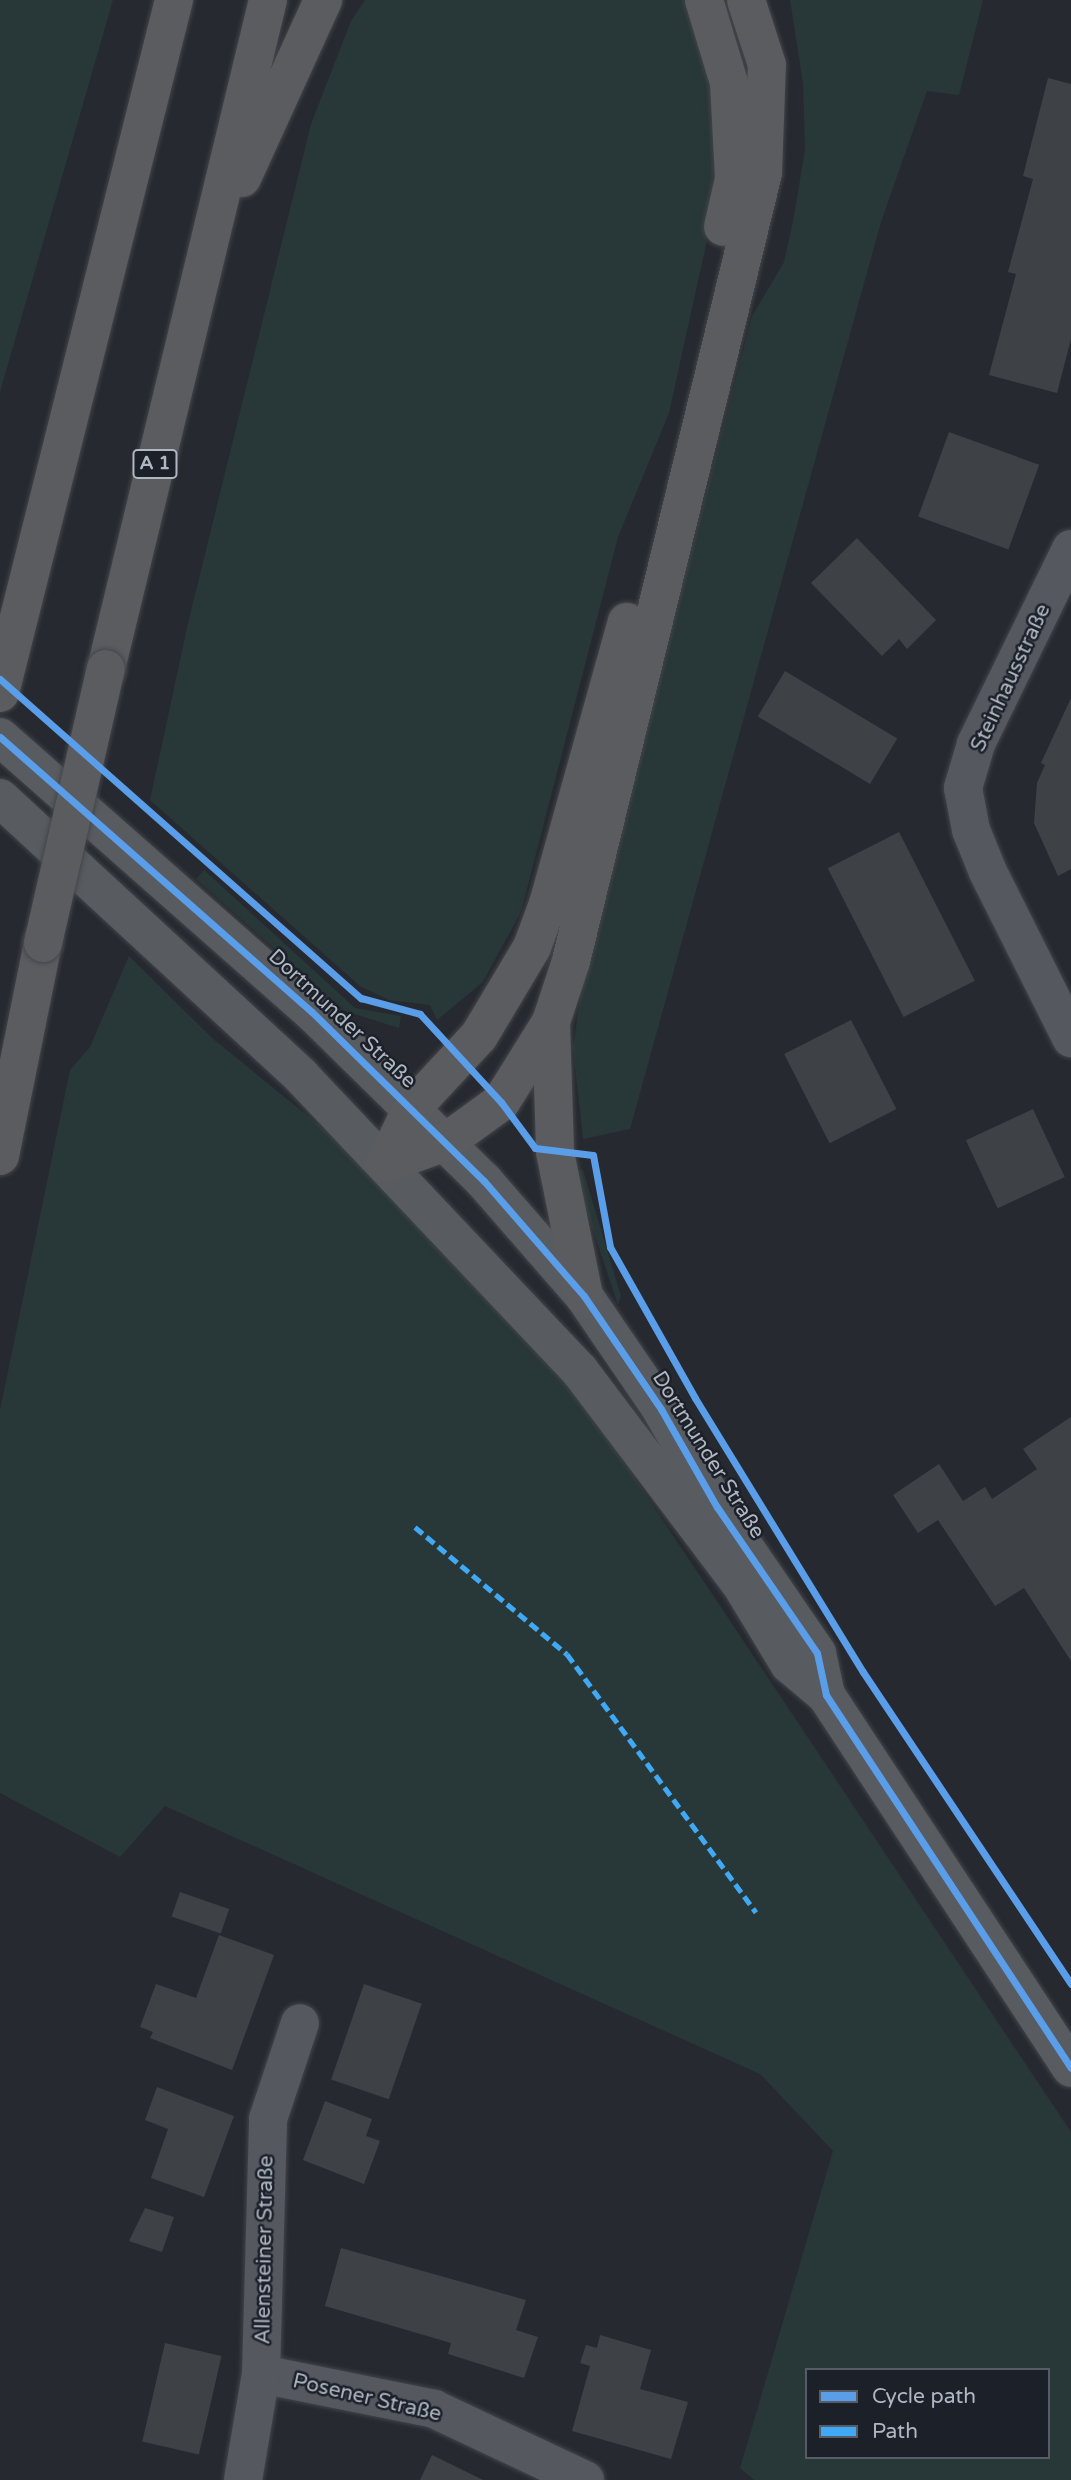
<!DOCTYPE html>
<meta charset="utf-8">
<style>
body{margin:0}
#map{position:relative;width:1071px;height:2480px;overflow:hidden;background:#262a30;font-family:"Varela Round",sans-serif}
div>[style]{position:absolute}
.green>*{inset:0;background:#283738}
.building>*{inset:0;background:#3e4247;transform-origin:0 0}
.roads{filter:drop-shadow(0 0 2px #424449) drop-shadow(0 0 2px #424449)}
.minor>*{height:38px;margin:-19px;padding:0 19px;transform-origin:19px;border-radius:19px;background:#55585f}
.major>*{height:38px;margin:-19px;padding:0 19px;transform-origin:19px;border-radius:19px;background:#585b60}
.highway>*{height:38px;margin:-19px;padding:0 19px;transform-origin:19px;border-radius:19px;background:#5a5c60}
.bridges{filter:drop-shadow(0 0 2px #43464c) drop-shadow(0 0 2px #43464c)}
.highway-bridge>*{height:38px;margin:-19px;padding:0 19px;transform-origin:19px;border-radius:19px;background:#5a5c60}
.quiet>*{height:5px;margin-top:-2.5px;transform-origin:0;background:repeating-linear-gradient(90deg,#3fa9f5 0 10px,transparent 0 15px)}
.cycleway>*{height:7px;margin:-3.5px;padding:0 3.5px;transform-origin:3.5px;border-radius:3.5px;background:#5a9eea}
span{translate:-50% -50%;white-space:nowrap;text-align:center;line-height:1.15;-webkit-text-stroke:5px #1b2029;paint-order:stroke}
.shield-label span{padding:2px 5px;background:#1b2029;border:2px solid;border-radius:5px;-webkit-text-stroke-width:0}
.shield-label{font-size:19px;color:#b0b6c2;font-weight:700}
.street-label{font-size:21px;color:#b0b6c2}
.legend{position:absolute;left:805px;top:2368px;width:245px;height:91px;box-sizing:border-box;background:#1b2029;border:2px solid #575c66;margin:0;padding:9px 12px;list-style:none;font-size:21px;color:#b0b6c2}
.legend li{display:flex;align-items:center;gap:14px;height:35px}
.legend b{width:35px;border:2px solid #575c66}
</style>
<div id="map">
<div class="green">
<i style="clip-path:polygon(0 0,113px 0,0 392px)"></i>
<i style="clip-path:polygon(365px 0,696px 0,707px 23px,721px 177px,669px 413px,618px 537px,521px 912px,483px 982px,437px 1020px,430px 1005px,389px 1000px,360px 986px,150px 800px,188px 623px,311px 124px,351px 21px)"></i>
<i style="clip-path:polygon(790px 0,983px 0,959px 95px,927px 91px,881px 222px,630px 1129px,583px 1139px,573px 1048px,585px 963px,752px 316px,784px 262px,793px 221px,805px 150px,803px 84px)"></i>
<i style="clip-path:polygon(204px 870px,355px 1008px,401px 1016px,399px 1028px,345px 1011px,196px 879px)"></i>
<i style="clip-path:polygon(evenodd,129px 956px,212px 1038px,340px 1142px,584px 1402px,1071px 2132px,1071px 2480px,754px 2480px,740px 2468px,833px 2151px,760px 2074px,165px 1806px,120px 1857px,0 1793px,0 1410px,70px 1070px,90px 1047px,129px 956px,807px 2370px,1048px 2370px,1048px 2457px,807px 2457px,807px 2370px)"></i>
<i style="clip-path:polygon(583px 1170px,621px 1296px,618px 1305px,582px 1197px,577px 1171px)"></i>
</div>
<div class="building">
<i style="clip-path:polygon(1048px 78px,1071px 84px,1071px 339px,1057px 393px,989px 375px,1016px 274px,1008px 272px,1033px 179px,1023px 176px)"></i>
<i style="left:949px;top:432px;width:96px;height:90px;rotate:20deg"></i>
<i style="clip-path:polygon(857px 538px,936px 620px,907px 649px,899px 639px,882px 656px,811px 583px)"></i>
<i style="left:785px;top:671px;width:131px;height:53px;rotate:31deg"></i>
<i style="clip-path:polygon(1071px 698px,1071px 869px,1058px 876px,1034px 823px,1037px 783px,1045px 765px,1041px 763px)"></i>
<i style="left:899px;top:832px;width:167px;height:80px;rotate:63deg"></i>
<i style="left:851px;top:1020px;width:100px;height:75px;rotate:63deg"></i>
<i style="left:1033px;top:1109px;width:75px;height:74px;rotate:65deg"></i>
<i style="clip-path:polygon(1071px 1417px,1071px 1661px,1024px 1588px,995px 1606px,938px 1520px,918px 1533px,893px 1495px,939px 1464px,963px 1501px,985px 1487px,992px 1499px,1037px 1469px,1023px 1449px)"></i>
<i style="left:180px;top:1892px;width:52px;height:26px;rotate:19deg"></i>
<i style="clip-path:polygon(219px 1935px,274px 1955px,232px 2070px,150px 2038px,153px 2032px,140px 2027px,156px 1984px,196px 1998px)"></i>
<i style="left:364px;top:1984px;width:61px;height:101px;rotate:19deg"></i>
<i style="clip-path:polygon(157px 2087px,234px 2116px,204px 2197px,151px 2178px,168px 2129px,145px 2120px)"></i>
<i style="clip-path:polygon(325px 2101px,372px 2119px,366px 2136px,380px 2141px,364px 2184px,303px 2160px)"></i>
<i style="clip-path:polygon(145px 2208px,174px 2217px,162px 2252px,129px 2241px)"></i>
<i style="clip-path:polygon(341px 2248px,526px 2300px,516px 2330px,538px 2337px,524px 2378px,448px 2354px,451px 2343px,325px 2306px)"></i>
<i style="clip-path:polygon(600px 2335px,651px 2350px,640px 2389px,688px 2402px,671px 2459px,572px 2431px,590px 2366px,580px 2363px,586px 2345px,597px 2348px)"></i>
<i style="left:165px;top:2343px;width:58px;height:101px;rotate:13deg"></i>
<i style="clip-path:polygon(432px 2455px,477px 2477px,483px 2480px,420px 2480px)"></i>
</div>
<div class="roads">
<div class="minor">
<i style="left:1071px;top:549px;width:217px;rotate:116deg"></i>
<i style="left:976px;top:744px;width:46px;rotate:106.5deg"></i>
<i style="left:963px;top:788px;width:43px;rotate:79.2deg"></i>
<i style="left:971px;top:830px;width:45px;rotate:68deg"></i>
<i style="left:988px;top:872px;width:186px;rotate:63.4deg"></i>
<i style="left:261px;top:2374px;width:177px;rotate:11.4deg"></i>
<i style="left:434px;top:2409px;width:167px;rotate:25.2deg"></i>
<i style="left:243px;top:2480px;width:108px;rotate:-80.4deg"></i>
<i style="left:261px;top:2374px;width:255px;rotate:-88.4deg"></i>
<i style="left:268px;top:2119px;width:101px;rotate:-71.6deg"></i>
</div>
<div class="major">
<i style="left:0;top:737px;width:416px;rotate:41.4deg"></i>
<i style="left:312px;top:1012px;width:241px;rotate:44.5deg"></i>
<i style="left:484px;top:1181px;width:152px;rotate:49deg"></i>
<i style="left:584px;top:1296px;width:137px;rotate:55.7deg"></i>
<i style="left:661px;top:1409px;width:113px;rotate:60.3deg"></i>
<i style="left:717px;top:1507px;width:177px;rotate:55.6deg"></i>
<i style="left:817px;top:1653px;width:43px;rotate:77.9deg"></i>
<i style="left:0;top:798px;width:410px;rotate:42.7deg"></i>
<i style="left:301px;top:1076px;width:406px;rotate:46.6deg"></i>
<i style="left:580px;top:1371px;width:266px;rotate:53deg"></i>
<i style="left:740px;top:1583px;width:95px;rotate:58.8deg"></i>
<i style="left:789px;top:1664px;width:48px;rotate:40deg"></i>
<i style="left:826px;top:1695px;width:446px;rotate:56.7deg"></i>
</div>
<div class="highway">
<i style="left:704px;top:0;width:87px;rotate:73.2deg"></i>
<i style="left:729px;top:83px;width:96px;rotate:87deg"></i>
<i style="left:734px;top:179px;width:49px;rotate:102.9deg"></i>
<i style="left:242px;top:178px;width:196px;rotate:-65.5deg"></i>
<i style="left:106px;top:669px;width:688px;rotate:-76.39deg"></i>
<i style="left:0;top:693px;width:715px;rotate:-75.91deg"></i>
<i style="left:551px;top:1022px;width:130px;rotate:88.2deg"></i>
<i style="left:555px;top:1152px;width:147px;rotate:78.6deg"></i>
<i style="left:0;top:1156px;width:217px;rotate:-78.6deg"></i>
<i style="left:385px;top:1164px;width:65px;rotate:-19.8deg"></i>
<i style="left:446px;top:1142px;width:68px;rotate:-36deg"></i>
<i style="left:501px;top:1102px;width:94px;rotate:-58deg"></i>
<i style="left:551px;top:1022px;width:64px;rotate:-71.8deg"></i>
<i style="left:571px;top:961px;width:811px;rotate:-76.31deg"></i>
<i style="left:763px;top:173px;width:108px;rotate:-87.9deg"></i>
<i style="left:767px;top:65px;width:68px;rotate:-107.9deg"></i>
<i style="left:385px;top:1164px;width:62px;rotate:-64.3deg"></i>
<i style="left:412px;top:1108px;width:98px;rotate:-47.1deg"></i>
<i style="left:479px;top:1036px;width:104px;rotate:-59.2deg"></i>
<i style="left:532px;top:947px;width:46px;rotate:-69.6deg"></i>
<i style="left:548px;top:904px;width:293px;rotate:-74.4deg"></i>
</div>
</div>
<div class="bridges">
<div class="highway-bridge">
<i style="left:43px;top:943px;width:281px;rotate:-77.1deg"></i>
</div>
</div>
<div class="quiet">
<i style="left:415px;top:1527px;width:198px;rotate:39.9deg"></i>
<i style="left:567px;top:1654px;width:320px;rotate:53.8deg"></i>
</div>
<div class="cycleway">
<i style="left:0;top:679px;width:482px;rotate:41.5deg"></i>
<i style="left:361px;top:998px;width:61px;rotate:15.2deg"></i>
<i style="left:420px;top:1014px;width:120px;rotate:47.4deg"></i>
<i style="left:501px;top:1102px;width:57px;rotate:53.5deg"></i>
<i style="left:535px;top:1148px;width:58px;rotate:6.9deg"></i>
<i style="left:593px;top:1155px;width:94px;rotate:79.5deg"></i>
<i style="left:610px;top:1247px;width:173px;rotate:60.6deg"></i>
<i style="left:695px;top:1398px;width:321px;rotate:58.5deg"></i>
<i style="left:863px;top:1672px;width:375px;rotate:56.3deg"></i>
<i style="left:0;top:737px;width:416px;rotate:41.4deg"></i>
<i style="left:312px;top:1012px;width:241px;rotate:44.5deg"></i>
<i style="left:484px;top:1181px;width:152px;rotate:49deg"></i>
<i style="left:584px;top:1296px;width:137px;rotate:55.7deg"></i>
<i style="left:661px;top:1409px;width:113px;rotate:60.3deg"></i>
<i style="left:717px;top:1507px;width:177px;rotate:55.6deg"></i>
<i style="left:817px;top:1653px;width:43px;rotate:77.9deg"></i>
<i style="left:826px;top:1695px;width:446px;rotate:56.7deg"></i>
</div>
<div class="shield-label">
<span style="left:155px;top:464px">A 1</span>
</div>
<div class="street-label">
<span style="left:1011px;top:678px;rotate:-65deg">Steinhausstraße</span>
<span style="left:342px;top:1019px;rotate:43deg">Dortmunder Straße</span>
<span style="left:708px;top:1455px;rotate:58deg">Dortmunder Straße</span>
<span style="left:265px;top:2250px;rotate:-89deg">Allensteiner Straße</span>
<span style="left:367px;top:2398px;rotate:13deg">Posener Straße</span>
</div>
<ul class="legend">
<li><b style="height:9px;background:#5a9eea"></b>Cycle path</li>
<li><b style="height:9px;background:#3fa9f5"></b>Path</li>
</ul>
</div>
